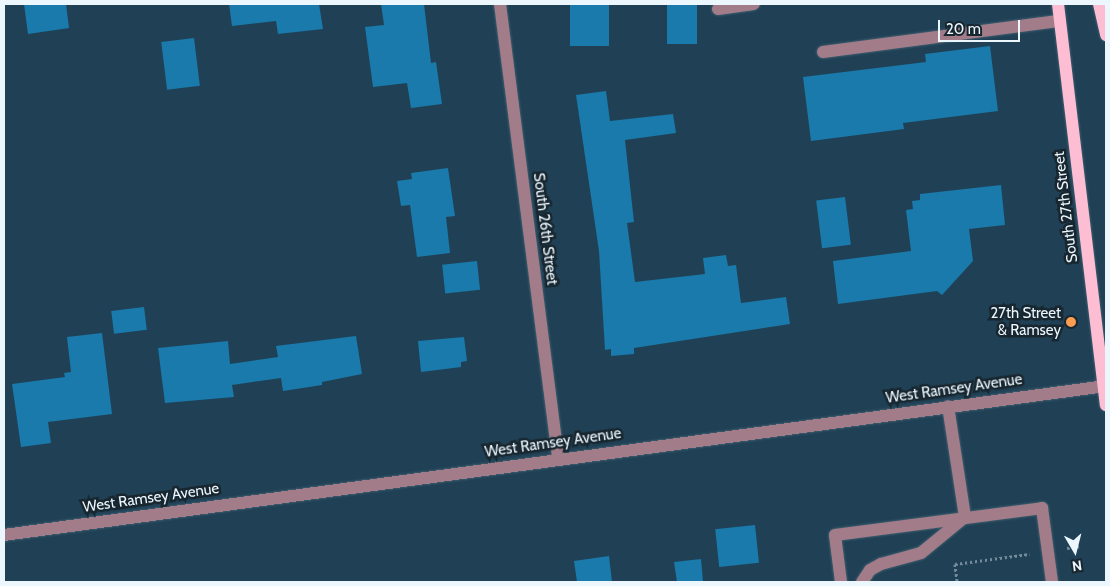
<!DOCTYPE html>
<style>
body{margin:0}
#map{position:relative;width:1110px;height:586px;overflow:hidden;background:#204155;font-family:Cabin,sans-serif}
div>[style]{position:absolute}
.building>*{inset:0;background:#197aab;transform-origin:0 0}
.path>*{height:3px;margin-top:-1.5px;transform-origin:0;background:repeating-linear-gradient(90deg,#728a99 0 2.5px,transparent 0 5px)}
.roads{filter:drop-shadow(0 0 1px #405e70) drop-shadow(0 0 1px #405e70)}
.minor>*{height:12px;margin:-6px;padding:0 6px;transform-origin:6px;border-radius:6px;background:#a27c88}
.major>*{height:12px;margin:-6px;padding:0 6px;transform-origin:6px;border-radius:6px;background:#fdbed3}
.dots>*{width:14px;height:14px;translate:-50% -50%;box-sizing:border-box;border:2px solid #17262f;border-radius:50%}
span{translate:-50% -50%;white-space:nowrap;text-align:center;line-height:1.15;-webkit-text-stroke:5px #17262f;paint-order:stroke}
.street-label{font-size:15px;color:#ebf6fd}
.poi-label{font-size:15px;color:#ebf6fd}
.right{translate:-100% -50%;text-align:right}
.frame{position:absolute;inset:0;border:5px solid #ebf6fd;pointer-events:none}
.north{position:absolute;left:1050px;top:526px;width:50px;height:50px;-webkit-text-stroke:4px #17262f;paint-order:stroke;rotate:172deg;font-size:14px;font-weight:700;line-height:20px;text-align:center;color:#ebf6fd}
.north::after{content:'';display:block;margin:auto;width:18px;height:22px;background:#ebf6fd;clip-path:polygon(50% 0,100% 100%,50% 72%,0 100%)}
.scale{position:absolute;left:938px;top:20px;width:82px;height:22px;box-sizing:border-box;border:2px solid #ebf6fd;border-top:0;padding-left:6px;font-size:15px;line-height:18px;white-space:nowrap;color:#ebf6fd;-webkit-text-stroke:4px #17262f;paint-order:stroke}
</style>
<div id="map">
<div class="building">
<i style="clip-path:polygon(24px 4px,66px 4px,69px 28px,28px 34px)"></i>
<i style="clip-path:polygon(229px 4px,319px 4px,323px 29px,278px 34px,276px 21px,232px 26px)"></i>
<i style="clip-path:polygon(381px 4px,424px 4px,431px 63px,436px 62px,442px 104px,411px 108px,407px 83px,373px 87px,365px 27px,384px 25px)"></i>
<i style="left:570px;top:4px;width:39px;height:42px"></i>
<i style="left:667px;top:4px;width:30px;height:40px"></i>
<i style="left:194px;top:38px;width:48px;height:33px;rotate:83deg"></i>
<i style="clip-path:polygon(990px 46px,998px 111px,903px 123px,904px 129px,811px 141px,803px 77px,926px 62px,925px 54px)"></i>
<i style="clip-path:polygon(606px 91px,610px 121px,673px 114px,676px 133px,625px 140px,634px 222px,627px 223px,635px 282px,705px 274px,703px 258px,726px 255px,728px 266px,736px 265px,741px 303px,786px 297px,790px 324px,634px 348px,634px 354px,611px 356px,611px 349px,605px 350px,599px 251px,576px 95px)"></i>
<i style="clip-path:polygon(448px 168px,455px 216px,446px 217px,450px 253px,417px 257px,410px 205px,401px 206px,397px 181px,412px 179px,411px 173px)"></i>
<i style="clip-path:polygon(1001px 185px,1005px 225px,969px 229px,973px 261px,942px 295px,937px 291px,838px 304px,833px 261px,911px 251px,906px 210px,913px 209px,912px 201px,920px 200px,920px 194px)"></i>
<i style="left:845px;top:197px;width:48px;height:29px;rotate:83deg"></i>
<i style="left:477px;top:261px;width:29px;height:35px;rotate:84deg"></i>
<i style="left:144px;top:307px;width:23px;height:33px;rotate:83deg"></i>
<i style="clip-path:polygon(102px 333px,112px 414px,48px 422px,51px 443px,21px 447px,12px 384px,65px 377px,64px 373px,71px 372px,67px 337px)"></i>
<i style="clip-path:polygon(356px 336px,362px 374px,322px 382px,322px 385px,283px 391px,281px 378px,232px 385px,234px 397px,165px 403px,158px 348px,228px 341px,230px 364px,278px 357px,276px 346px)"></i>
<i style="clip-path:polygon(464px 337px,467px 361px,461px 362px,461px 367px,421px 372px,418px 341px)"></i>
<i style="left:755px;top:525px;width:38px;height:40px;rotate:84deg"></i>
<i style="clip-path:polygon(609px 556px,612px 582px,577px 582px,574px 561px)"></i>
<i style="clip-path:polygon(701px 559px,703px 582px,677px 582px,674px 562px)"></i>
</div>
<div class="path">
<i style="left:1067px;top:548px;width:14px;rotate:-8deg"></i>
<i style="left:957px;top:581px;width:17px;rotate:-97deg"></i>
<i style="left:955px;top:564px;width:75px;rotate:-7.7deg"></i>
</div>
<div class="roads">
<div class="minor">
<i style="left:500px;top:4px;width:458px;rotate:82.7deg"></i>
<i style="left:718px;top:9px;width:36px;rotate:-8deg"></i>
<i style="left:823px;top:52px;width:239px;rotate:-7.5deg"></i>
<i style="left:4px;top:535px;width:1112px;rotate:-7.7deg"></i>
<i style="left:841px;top:582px;width:47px;rotate:-97.3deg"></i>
<i style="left:835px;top:535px;width:209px;rotate:-7.4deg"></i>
<i style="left:1042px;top:508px;width:75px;rotate:82.3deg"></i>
<i style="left:862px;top:582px;width:14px;rotate:-56deg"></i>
<i style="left:870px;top:570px;width:13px;rotate:-29deg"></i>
<i style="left:881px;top:564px;width:41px;rotate:-15.4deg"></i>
<i style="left:921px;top:553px;width:57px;rotate:-39.3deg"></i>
<i style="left:965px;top:517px;width:112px;rotate:-98.7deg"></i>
</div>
<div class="major">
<i style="left:1058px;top:4px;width:404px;rotate:83.2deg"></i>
<i style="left:1099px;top:4px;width:32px;rotate:77deg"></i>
</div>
</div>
<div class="dots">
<i style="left:1071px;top:322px;background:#fc9e52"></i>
</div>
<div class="street-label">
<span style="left:1066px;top:207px;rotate:-97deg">South 27th Street</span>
<span style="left:545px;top:229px;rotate:83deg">South 26th Street</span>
<span style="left:954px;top:389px;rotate:-8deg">West Ramsey Avenue</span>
<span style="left:553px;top:443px;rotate:-8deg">West Ramsey Avenue</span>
<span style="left:151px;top:498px;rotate:-8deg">West Ramsey Avenue</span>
</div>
<div class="poi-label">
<span class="right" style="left:1061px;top:322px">27th Street<br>&amp; Ramsey</span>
</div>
<div class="frame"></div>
<div class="north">N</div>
<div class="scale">20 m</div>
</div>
